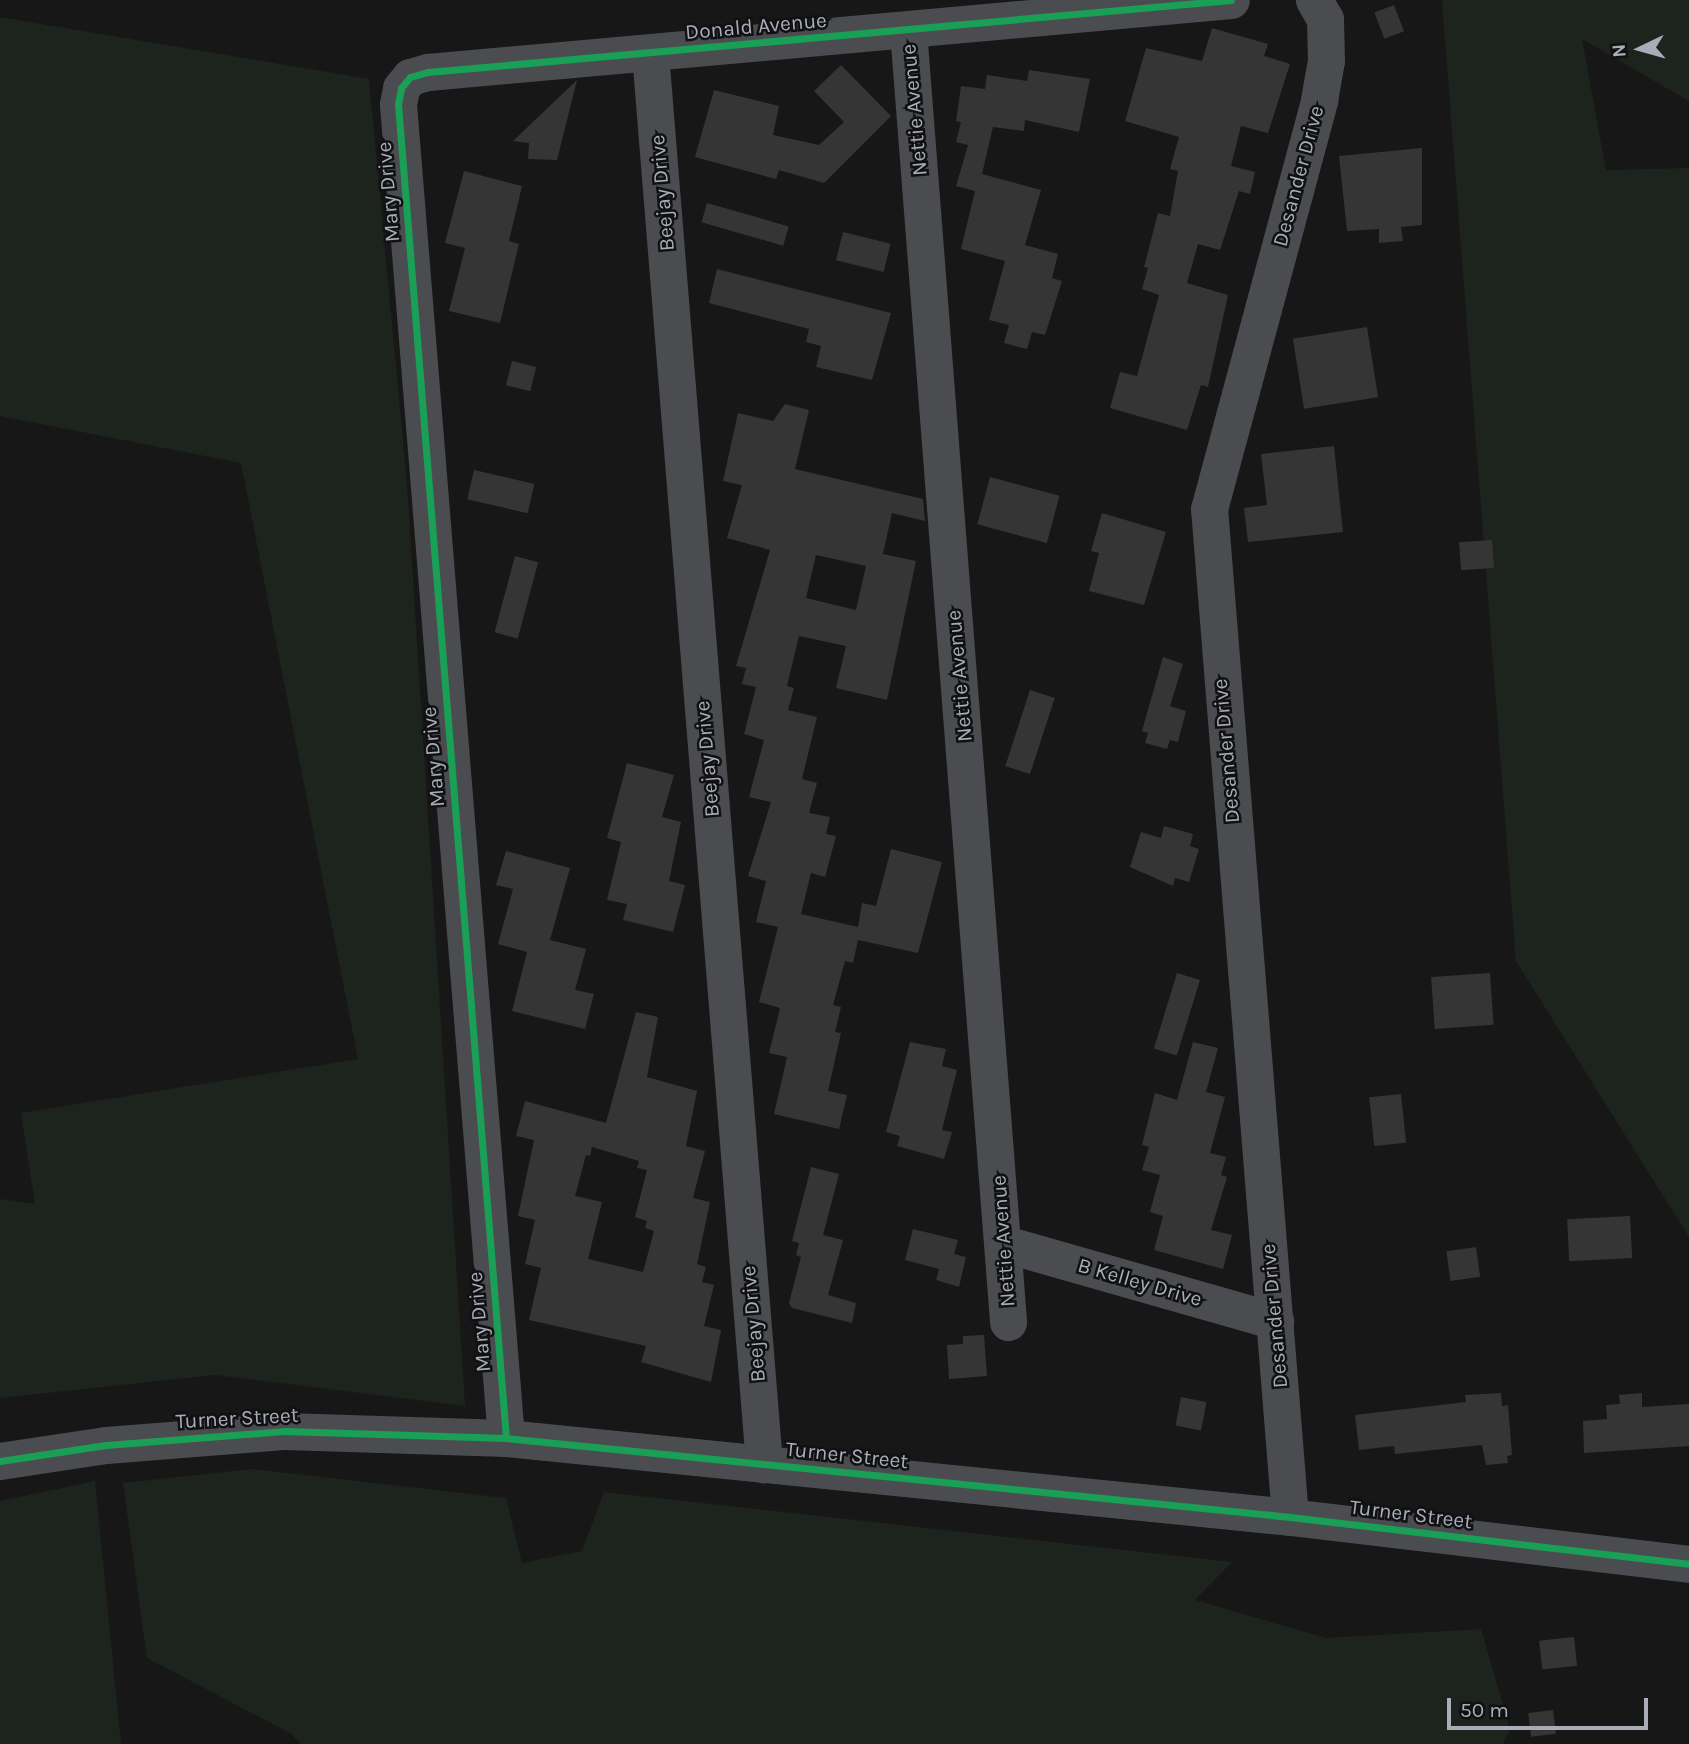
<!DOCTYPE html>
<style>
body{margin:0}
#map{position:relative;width:1689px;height:1744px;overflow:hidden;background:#171717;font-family:Karla,sans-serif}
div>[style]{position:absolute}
.green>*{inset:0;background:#1d241e}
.building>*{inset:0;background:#353536;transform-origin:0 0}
.minor>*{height:37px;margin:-18.5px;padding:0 18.5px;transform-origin:18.5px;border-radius:18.5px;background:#4b4c50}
.cycleway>*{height:7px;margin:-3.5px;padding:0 3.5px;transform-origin:3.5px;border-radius:3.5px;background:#1a9f57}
span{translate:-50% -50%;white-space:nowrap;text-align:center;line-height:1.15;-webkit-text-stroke:5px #111113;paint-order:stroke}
.street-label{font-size:21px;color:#a8adb8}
.north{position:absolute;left:1605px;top:14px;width:70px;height:70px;-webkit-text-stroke:5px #111113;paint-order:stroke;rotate:265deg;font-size:19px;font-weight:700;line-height:28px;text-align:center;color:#a8adb8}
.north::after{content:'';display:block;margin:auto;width:24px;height:32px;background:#a8adb8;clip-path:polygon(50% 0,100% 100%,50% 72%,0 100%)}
.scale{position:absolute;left:1447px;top:1698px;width:201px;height:32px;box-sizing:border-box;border:4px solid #a8adb8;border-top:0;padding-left:9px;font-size:21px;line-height:24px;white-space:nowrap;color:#a8adb8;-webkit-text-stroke:5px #111113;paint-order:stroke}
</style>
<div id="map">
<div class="green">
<i style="clip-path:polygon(1442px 0,1689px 0,1689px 101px,1582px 39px,1606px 170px,1689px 168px,1689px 1237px,1516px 961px)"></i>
<i style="clip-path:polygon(0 17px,369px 79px,407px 483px,465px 1406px,215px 1375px,0 1398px,0 1199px,35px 1204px,21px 1113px,358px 1059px,241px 463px,0 416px)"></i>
<i style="clip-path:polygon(252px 1469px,506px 1498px,522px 1563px,582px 1551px,604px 1492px,1232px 1562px,1195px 1600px,1326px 1638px,1481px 1629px,1510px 1729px,1503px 1744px,301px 1744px,290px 1733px,147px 1658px,123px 1483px)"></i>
<i style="clip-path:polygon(95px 1481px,121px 1744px,0 1744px,0 1501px)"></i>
</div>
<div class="building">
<i style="left:1394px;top:5px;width:28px;height:21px;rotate:69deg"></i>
<i style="clip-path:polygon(1212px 28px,1268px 44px,1264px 56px,1290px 64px,1268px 133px,1241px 126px,1231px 166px,1255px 172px,1250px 194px,1239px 191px,1220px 250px,1198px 244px,1187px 283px,1228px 295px,1208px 387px,1201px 385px,1187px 430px,1110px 408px,1120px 372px,1137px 376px,1159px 295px,1142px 289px,1148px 268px,1144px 267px,1158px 213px,1170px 216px,1178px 171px,1170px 169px,1179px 137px,1125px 121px,1146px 48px,1202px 61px)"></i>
<i style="clip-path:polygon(841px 65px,891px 116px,824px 183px,779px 170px,776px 179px,695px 157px,714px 90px,779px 106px,773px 135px,819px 145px,844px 122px,814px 91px)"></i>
<i style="clip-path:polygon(1029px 70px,1090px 79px,1079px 132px,1025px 120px,1024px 131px,993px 127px,982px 174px,1041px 190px,1025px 245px,1058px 254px,1052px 278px,1062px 281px,1045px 335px,1032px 332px,1027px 349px,1004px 343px,1009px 325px,989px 320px,1005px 261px,961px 249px,975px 191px,956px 186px,968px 145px,956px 142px,961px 122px,956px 121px,961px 86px,985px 89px,987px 75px,1027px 81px)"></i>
<i style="clip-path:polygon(577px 80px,557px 160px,528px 159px,529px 143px,513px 141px)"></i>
<i style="clip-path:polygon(1422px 148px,1422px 225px,1401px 227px,1403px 241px,1379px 243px,1379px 229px,1347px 231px,1339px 156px)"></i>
<i style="clip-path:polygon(464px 171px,522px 186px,509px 241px,519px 244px,500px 323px,449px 311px,465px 248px,445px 243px)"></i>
<i style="left:707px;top:203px;width:85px;height:20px;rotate:16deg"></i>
<i style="left:843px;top:232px;width:49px;height:29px;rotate:14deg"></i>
<i style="clip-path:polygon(717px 269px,891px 313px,872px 380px,816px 367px,821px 346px,806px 342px,809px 329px,709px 303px)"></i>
<i style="left:1367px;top:327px;width:71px;height:75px;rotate:81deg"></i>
<i style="left:512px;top:361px;width:25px;height:25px;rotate:14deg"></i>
<i style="clip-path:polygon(evenodd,785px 404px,809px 410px,795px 469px,923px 499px,925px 521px,892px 513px,883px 554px,916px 561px,887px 700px,836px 688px,846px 646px,799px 636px,787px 686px,794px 688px,788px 710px,817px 717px,802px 779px,817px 783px,809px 813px,830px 817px,826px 834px,836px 836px,825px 877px,811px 873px,801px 914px,858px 927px,862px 903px,876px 906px,891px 849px,942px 862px,918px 953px,858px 940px,853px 963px,845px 961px,833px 1005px,841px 1007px,835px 1032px,841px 1033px,828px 1091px,847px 1095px,839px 1129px,774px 1114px,787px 1057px,769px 1053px,780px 1008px,759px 1002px,778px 927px,756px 922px,766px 881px,748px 876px,771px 802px,749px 797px,764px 740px,744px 734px,756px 687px,742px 684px,746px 668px,736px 666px,770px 550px,727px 538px,742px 485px,723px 481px,738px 413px,773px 421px,785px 404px,816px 555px,866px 566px,856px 610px,806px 598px,816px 555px)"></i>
<i style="clip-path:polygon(1334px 446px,1343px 532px,1248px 542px,1244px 508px,1267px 505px,1261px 454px)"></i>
<i style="left:474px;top:470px;width:62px;height:30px;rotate:13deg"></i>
<i style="left:990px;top:477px;width:72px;height:49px;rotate:15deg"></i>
<i style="clip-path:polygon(1102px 513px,1166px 532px,1144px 605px,1089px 591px,1099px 553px,1091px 551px)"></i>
<i style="left:1492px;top:540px;width:28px;height:33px;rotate:86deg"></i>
<i style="left:515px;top:556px;width:24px;height:79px;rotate:15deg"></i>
<i style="clip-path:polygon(1163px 657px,1183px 664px,1170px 706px,1186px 711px,1178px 742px,1170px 740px,1167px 749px,1145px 743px,1148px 733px,1142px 731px)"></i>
<i style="left:1030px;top:690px;width:26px;height:80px;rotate:18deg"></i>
<i style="clip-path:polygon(627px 763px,674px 775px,662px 817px,681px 822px,669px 881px,685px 885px,673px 932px,623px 920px,627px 904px,607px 900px,621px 842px,607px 838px)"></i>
<i style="clip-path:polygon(1164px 826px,1193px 834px,1190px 846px,1199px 849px,1189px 882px,1175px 878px,1173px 886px,1130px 867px,1141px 832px,1161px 838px)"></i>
<i style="clip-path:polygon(506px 851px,570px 868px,550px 940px,586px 949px,575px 990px,594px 994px,585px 1029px,512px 1011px,527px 952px,498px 944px,513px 889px,496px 885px)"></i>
<i style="left:1177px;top:973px;width:24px;height:79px;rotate:17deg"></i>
<i style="left:1490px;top:973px;width:52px;height:59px;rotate:86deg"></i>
<i style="clip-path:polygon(evenodd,636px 1012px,658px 1017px,647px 1077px,697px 1091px,686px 1146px,705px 1151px,693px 1198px,710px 1202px,697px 1264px,706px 1267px,702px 1282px,714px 1285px,704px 1326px,721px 1330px,711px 1382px,641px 1362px,646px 1346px,529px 1320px,541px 1268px,525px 1264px,535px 1220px,518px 1216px,534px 1140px,516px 1136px,525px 1101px,606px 1123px,636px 1012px,592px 1147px,639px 1161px,637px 1168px,647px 1170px,635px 1217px,647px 1221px,645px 1228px,654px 1231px,643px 1272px,588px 1259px,602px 1202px,575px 1196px,586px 1155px,590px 1156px,592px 1147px)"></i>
<i style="clip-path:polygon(910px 1042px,946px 1049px,942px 1066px,957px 1070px,942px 1130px,952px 1132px,944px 1159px,897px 1146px,900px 1136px,886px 1132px)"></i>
<i style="clip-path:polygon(1193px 1042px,1218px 1048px,1206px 1092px,1225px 1097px,1210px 1153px,1226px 1157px,1221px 1175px,1227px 1177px,1211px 1230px,1232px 1235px,1223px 1269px,1154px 1250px,1163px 1216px,1150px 1212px,1160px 1175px,1142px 1170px,1149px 1147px,1142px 1145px,1155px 1093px,1177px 1100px)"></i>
<i style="left:1401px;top:1094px;width:49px;height:32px;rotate:84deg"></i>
<i style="clip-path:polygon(811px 1167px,839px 1174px,823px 1235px,843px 1240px,828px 1295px,856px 1303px,852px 1323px,792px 1308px,789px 1303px,801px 1257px,796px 1255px,799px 1243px,792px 1241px)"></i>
<i style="left:1630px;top:1216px;width:42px;height:63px;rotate:87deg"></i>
<i style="clip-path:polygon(913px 1229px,958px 1240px,954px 1254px,966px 1257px,959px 1287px,936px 1280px,939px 1269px,905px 1260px)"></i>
<i style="left:1476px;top:1247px;width:30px;height:30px;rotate:82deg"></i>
<i style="clip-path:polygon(984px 1335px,987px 1376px,949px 1379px,947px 1345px,963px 1344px,963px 1336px)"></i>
<i style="clip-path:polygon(1501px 1393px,1502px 1406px,1508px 1405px,1512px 1455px,1507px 1456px,1508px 1463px,1486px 1465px,1482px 1445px,1395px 1454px,1394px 1446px,1359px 1450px,1355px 1415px,1466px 1402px,1465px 1395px)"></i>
<i style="clip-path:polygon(1642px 1393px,1642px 1407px,1689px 1404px,1689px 1446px,1584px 1453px,1583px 1421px,1607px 1419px,1606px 1405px,1620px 1404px,1619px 1395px)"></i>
<i style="left:1181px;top:1397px;width:26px;height:29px;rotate:11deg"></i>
<i style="left:1574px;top:1637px;width:29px;height:35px;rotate:84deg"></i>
<i style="left:1553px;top:1710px;width:24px;height:25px;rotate:83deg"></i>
</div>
<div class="minor">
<i style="left:908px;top:30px;width:1296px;rotate:85.57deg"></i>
<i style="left:650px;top:53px;width:1416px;rotate:85.38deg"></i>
<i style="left:1005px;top:1244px;width:281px;rotate:15.9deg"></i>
<i style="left:506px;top:1438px;width:1338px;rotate:-94.63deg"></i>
<i style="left:398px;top:104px;width:16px;rotate:-79deg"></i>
<i style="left:401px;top:88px;width:14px;rotate:-51deg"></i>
<i style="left:410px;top:77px;width:19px;rotate:-16deg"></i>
<i style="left:428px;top:72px;width:806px;rotate:-5.12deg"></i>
<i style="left:0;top:1461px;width:107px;rotate:-8.6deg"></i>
<i style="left:106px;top:1445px;width:180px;rotate:-4.5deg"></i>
<i style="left:285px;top:1431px;width:221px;rotate:1.8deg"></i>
<i style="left:506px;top:1438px;width:788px;rotate:5.75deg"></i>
<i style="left:1290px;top:1517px;width:402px;rotate:6.7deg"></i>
<i style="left:1290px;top:1517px;width:1011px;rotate:-94.59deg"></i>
<i style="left:1209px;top:509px;width:424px;rotate:-74.9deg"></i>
<i style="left:1319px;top:100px;width:40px;rotate:-80deg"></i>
<i style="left:1326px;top:61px;width:42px;rotate:-91.4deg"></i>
<i style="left:1325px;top:19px;width:22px;rotate:-120deg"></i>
</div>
<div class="cycleway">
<i style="left:506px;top:1438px;width:1338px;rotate:-94.63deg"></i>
<i style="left:398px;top:104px;width:16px;rotate:-79deg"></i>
<i style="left:401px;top:88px;width:14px;rotate:-51deg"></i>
<i style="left:410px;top:77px;width:19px;rotate:-16deg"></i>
<i style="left:428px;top:72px;width:806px;rotate:-5.12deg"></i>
<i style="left:0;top:1461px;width:107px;rotate:-8.6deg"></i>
<i style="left:106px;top:1445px;width:180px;rotate:-4.5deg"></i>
<i style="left:285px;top:1431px;width:221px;rotate:1.8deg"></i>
<i style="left:506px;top:1438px;width:788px;rotate:5.75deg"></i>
<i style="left:1290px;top:1517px;width:402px;rotate:6.7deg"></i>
</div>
<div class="street-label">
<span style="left:756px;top:26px;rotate:-5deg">Donald Avenue</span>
<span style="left:914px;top:110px;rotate:-95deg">Nettie Avenue</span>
<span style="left:1298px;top:176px;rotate:-75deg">Desander Drive</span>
<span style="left:388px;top:192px;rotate:-95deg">Mary Drive</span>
<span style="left:662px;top:193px;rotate:-95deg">Beejay Drive</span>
<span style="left:959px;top:676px;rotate:-95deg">Nettie Avenue</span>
<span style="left:1226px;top:751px;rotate:-95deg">Desander Drive</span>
<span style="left:433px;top:757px;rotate:-95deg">Mary Drive</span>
<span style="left:707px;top:759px;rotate:-95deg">Beejay Drive</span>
<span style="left:1003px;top:1241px;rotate:-94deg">Nettie Avenue</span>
<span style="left:1140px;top:1282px;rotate:16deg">B Kelley Drive</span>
<span style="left:1274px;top:1316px;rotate:-95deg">Desander Drive</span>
<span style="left:479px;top:1322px;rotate:-95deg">Mary Drive</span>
<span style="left:753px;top:1324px;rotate:-95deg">Beejay Drive</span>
<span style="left:237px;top:1418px;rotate:-3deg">Turner Street</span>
<span style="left:847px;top:1455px;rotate:6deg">Turner Street</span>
<span style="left:1411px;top:1514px;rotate:7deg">Turner Street</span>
</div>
<div class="north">N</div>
<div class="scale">50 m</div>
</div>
